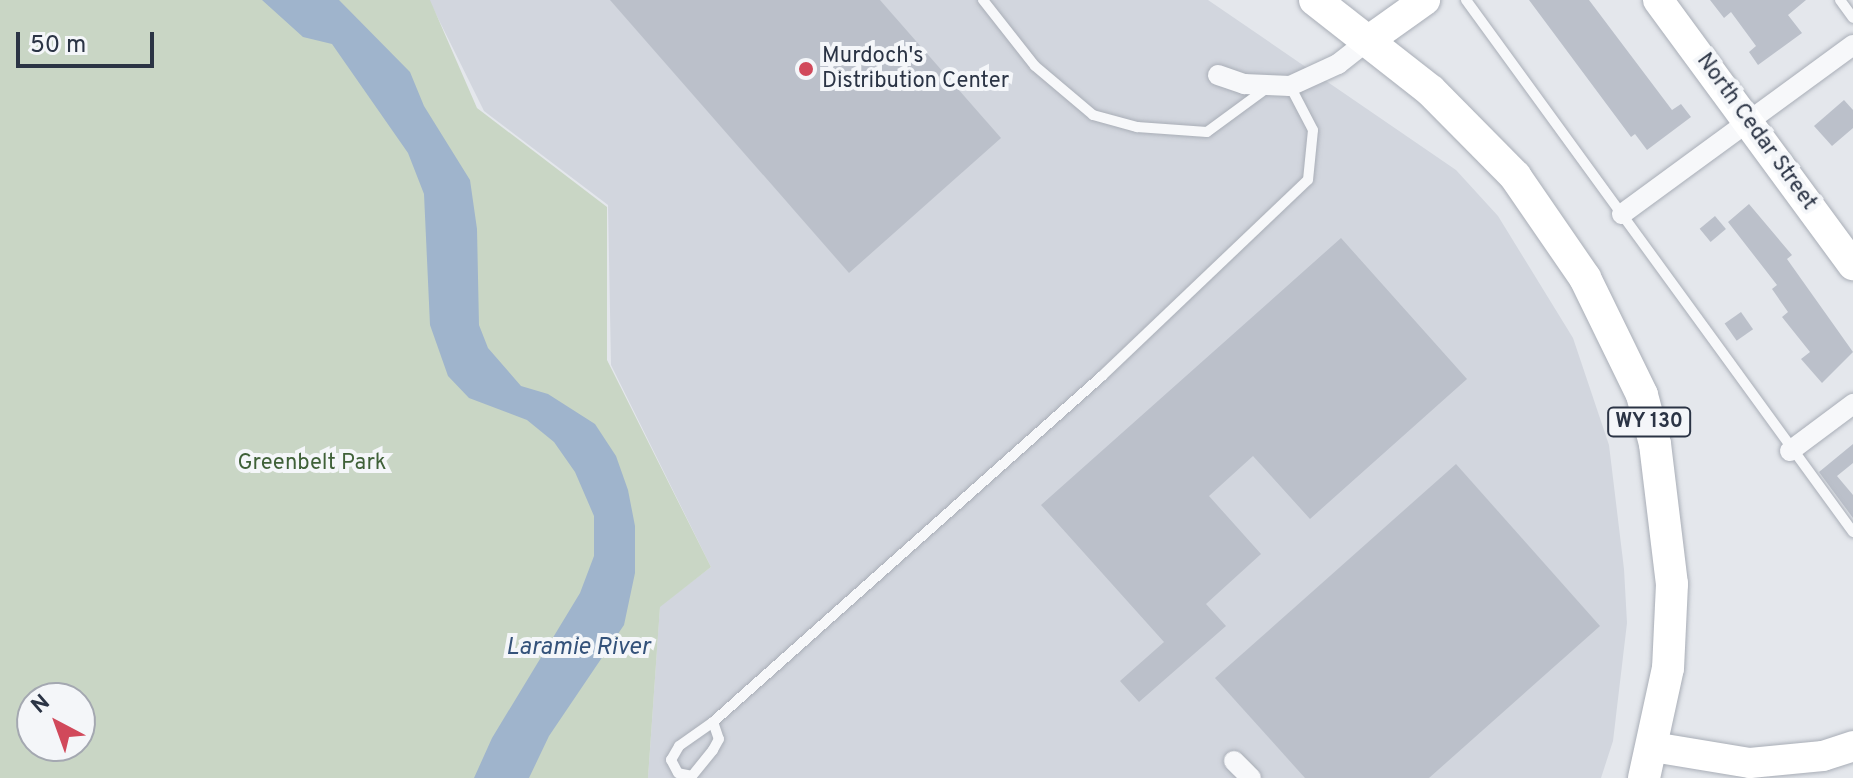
<!DOCTYPE html>
<style>
body{margin:0}
#map{position:relative;width:1853px;height:778px;overflow:hidden;background:#e4e7ec;font-family:Overpass,sans-serif}
div>[style]{position:absolute}
.built>*{inset:0;background:#d2d6de}
.green>*{inset:0;background:#c9d6c5}
.water>*{inset:0;background:#9fb4cc}
.building>*{inset:0;background:#bbc0ca;transform-origin:0 0}
.roads{filter:drop-shadow(0 0 2px #a9aeb7) drop-shadow(0 0 2px #a9aeb7)}
.lane>*{height:10px;margin:-5px;padding:0 5px;transform-origin:5px;border-radius:5px;background:#f7f8fa}
.street>*{height:20px;margin:-10px;padding:0 10px;transform-origin:10px;border-radius:10px;background:#f7f8fa}
.secondary>*{height:30px;margin:-15px;padding:0 15px;transform-origin:15px;border-radius:15px;background:#fff}
.primary>*{height:32px;margin:-16px;padding:0 16px;transform-origin:16px;border-radius:16px;background:#fff}
.dots>*{width:22px;height:22px;translate:-50% -50%;box-sizing:border-box;border:4px solid #f4f6f9;border-radius:50%}
span{translate:-50% -50%;white-space:nowrap;text-align:center;line-height:1.15;-webkit-text-stroke:8px #f4f6f9;paint-order:stroke}
.shield-label span{padding:2px 6px;background:#f4f6f9;border:2px solid;border-radius:6px;-webkit-text-stroke-width:0}
.shield-label{font-size:20px;color:#2b3445;font-weight:700}
.poi-label{font-size:22px;color:#2b3445}
.left{translate:0 -50%;text-align:left}
.street-label{font-size:22px;color:#2b3445}
.park-label{font-size:22px;color:#3f6138}
.water-label{font-size:24px;color:#34527a;font-style:italic}
.north{position:absolute;left:16px;top:682px;width:80px;height:80px;box-sizing:border-box;background:#f4f6f9;border:2px solid #a4a8b1;border-radius:50%;rotate:319deg;font-size:22px;font-weight:700;line-height:32px;text-align:center;color:#2b3445}
.north::after{content:'';display:block;margin:auto;width:28px;height:36px;background:#d1495b;clip-path:polygon(50% 0,100% 100%,50% 72%,0 100%)}
.scale{position:absolute;left:16px;top:32px;width:138px;height:36px;box-sizing:border-box;border:4px solid #2b3445;border-top:0;padding-left:10px;font-size:24px;line-height:28px;white-space:nowrap;color:#2b3445;-webkit-text-stroke:6px #f4f6f9;paint-order:stroke}
</style>
<div id="map">
<div class="built">
<i style="clip-path:polygon(429px 0,1208px 0,1456px 170px,1498px 216px,1573px 338px,1609px 445px,1624px 569px,1627px 623px,1613px 741px,1601px 778px,648px 778px,660px 606px,711px 567px,611px 365px,608px 205px,484px 111px)"></i>
</div>
<div class="green">
<i style="clip-path:polygon(evenodd,0 0,430px 0,477px 108px,607px 207px,607px 360px,711px 567px,660px 607px,648px 778px,0 778px,0 0,32px 698px,80px 698px,80px 746px,32px 746px,32px 698px)"></i>
</div>
<div class="water">
<i style="clip-path:polygon(262px 0,339px 0,410px 72px,424px 106px,470px 180px,477px 229px,479px 325px,488px 348px,521px 386px,548px 394px,595px 424px,616px 456px,628px 490px,635px 526px,635px 573px,624px 625px,549px 736px,529px 778px,474px 778px,492px 738px,580px 593px,594px 556px,594px 516px,575px 472px,554px 442px,527px 420px,469px 398px,448px 376px,430px 325px,424px 194px,408px 153px,332px 44px,303px 37px)"></i>
</div>
<div class="building">
<i style="clip-path:polygon(610px 0,880px 0,1001px 138px,849px 273px)"></i>
<i style="clip-path:polygon(1529px 0,1589px 0,1672px 110px,1681px 104px,1691px 117px,1647px 150px,1635px 134px,1631px 137px)"></i>
<i style="clip-path:polygon(1710px 0,1806px 0,1788px 15px,1802px 33px,1758px 65px,1749px 52px,1756px 46px,1731px 12px,1724px 18px)"></i>
<i style="clip-path:polygon(1844px 100px,1853px 110px,1853px 128px,1832px 146px,1814px 126px)"></i>
<i style="clip-path:polygon(1749px 204px,1792px 255px,1787px 259px,1853px 352px,1822px 383px,1801px 359px,1810px 352px,1782px 317px,1788px 312px,1772px 289px,1777px 285px,1728px 222px)"></i>
<i style="left:1715px;top:216px;width:17px;height:20px;rotate:50deg"></i>
<i style="clip-path:polygon(1341px 238px,1467px 379px,1310px 519px,1253px 456px,1209px 496px,1261px 554px,1206px 604px,1226px 626px,1139px 702px,1120px 681px,1164px 642px,1041px 505px)"></i>
<i style="left:1741px;top:312px;width:21px;height:20px;rotate:55deg"></i>
<i style="clip-path:polygon(1853px 444px,1853px 463px,1837px 476px,1853px 495px,1853px 518px,1819px 472px)"></i>
<i style="clip-path:polygon(1456px 464px,1600px 626px,1429px 778px,1305px 778px,1215px 678px)"></i>
</div>
<div class="roads">
<div class="lane">
<i style="left:983px;top:0;width:84px;rotate:51.8deg"></i>
<i style="left:1035px;top:66px;width:76px;rotate:40.2deg"></i>
<i style="left:1093px;top:115px;width:46px;rotate:15.3deg"></i>
<i style="left:1137px;top:127px;width:70px;rotate:4.1deg"></i>
<i style="left:1207px;top:132px;width:74px;rotate:-36.3deg"></i>
<i style="left:1466px;top:0;width:658px;rotate:53.97deg"></i>
<i style="left:1840px;top:0;width:22px;rotate:54deg"></i>
<i style="left:713px;top:722px;width:18px;rotate:71deg"></i>
<i style="left:719px;top:739px;width:13px;rotate:119deg"></i>
<i style="left:713px;top:750px;width:33px;rotate:129deg"></i>
<i style="left:692px;top:776px;width:14px;rotate:-168deg"></i>
<i style="left:678px;top:773px;width:15px;rotate:-118deg"></i>
<i style="left:671px;top:760px;width:16px;rotate:-60deg"></i>
<i style="left:679px;top:746px;width:42px;rotate:-35.2deg"></i>
<i style="left:713px;top:722px;width:521px;rotate:-41.65deg"></i>
<i style="left:1102px;top:376px;width:284px;rotate:-43.6deg"></i>
<i style="left:1308px;top:180px;width:50px;rotate:-84.3deg"></i>
<i style="left:1313px;top:130px;width:50px;rotate:-117.6deg"></i>
</div>
<div class="street">
<i style="left:1218px;top:75px;width:28px;rotate:19deg"></i>
<i style="left:1244px;top:84px;width:46px;rotate:2.5deg"></i>
<i style="left:1290px;top:86px;width:53px;rotate:-24.6deg"></i>
<i style="left:1338px;top:64px;width:39px;rotate:-38deg"></i>
<i style="left:1622px;top:214px;width:286px;rotate:-36.2deg"></i>
<i style="left:1790px;top:451px;width:79px;rotate:-36.7deg"></i>
<i style="left:1234px;top:761px;width:24px;rotate:45deg"></i>
</div>
<div class="secondary">
<i style="left:1658px;top:0;width:329px;rotate:53.7deg"></i>
<i style="left:1369px;top:40px;width:69px;rotate:-35.5deg"></i>
<i style="left:1653px;top:747px;width:98px;rotate:9.4deg"></i>
<i style="left:1750px;top:763px;width:73px;rotate:-5.5deg"></i>
<i style="left:1823px;top:756px;width:32px;rotate:-18deg"></i>
</div>
<div class="primary">
<i style="left:1315px;top:0;width:147px;rotate:38.1deg"></i>
<i style="left:1431px;top:91px;width:120px;rotate:45.3deg"></i>
<i style="left:1515px;top:176px;width:124px;rotate:55.5deg"></i>
<i style="left:1585px;top:278px;width:130px;rotate:64deg"></i>
<i style="left:1642px;top:395px;width:51px;rotate:75.1deg"></i>
<i style="left:1655px;top:444px;width:141px;rotate:83.1deg"></i>
<i style="left:1672px;top:584px;width:84px;rotate:92.7deg"></i>
<i style="left:1668px;top:668px;width:113px;rotate:102.3deg"></i>
</div>
</div>
<div class="dots">
<i style="left:806px;top:69px;background:#d1495b"></i>
</div>
<div class="shield-label">
<span style="left:1649px;top:422px">WY 130</span>
</div>
<div class="poi-label">
<span class="left" style="left:822px;top:69px">Murdoch's<br>Distribution Center</span>
</div>
<div class="street-label">
<span style="left:1756px;top:132px;rotate:54deg">North Cedar Street</span>
</div>
<div class="park-label">
<span style="left:312px;top:464px">Greenbelt Park</span>
</div>
<div class="water-label">
<span style="left:578px;top:649px">Laramie River</span>
</div>
<div class="north">N</div>
<div class="scale">50 m</div>
</div>
